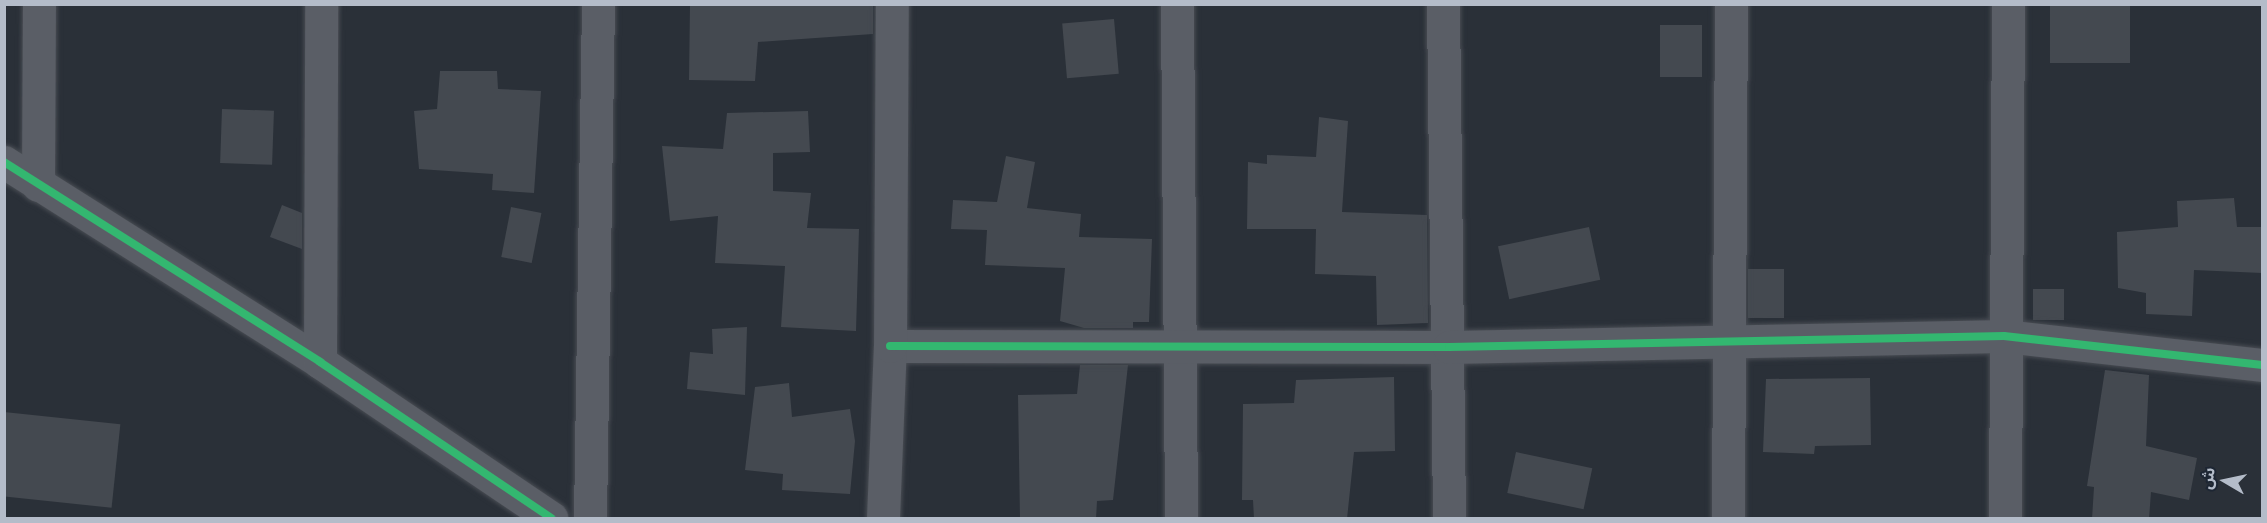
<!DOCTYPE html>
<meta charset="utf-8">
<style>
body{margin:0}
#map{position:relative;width:2267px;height:523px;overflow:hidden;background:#2a3038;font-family:"PT Sans Narrow","Noto Sans Arabic",sans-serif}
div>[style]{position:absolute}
.building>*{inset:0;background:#444950;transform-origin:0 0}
.roads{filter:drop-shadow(0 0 2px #484c53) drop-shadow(0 0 2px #484c53)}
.minor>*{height:33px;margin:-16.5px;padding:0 16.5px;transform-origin:16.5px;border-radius:16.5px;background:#5a5e66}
.cycleway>*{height:8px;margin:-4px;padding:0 4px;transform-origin:4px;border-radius:4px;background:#33b770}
span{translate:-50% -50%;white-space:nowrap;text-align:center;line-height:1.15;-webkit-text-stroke:5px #1d2633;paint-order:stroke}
.frame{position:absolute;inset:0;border:6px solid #b4bcc9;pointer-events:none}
.north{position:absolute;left:2195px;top:451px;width:60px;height:60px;-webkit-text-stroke:4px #1d2633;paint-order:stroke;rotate:279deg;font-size:16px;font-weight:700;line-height:24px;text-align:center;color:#b4bcc9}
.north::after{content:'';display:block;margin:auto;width:21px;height:27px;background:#b4bcc9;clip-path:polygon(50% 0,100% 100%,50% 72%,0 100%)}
</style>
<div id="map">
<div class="building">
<i style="clip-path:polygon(690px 4px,873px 4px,873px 34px,758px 42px,755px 81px,689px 80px)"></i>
<i style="left:2050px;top:4px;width:80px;height:59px"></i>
<i style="left:1114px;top:19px;width:55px;height:52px;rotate:85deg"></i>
<i style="left:1660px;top:25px;width:42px;height:52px"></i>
<i style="clip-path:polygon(440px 71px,497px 71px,498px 89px,541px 91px,534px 193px,492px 190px,493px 174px,419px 169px,414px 111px,437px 109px)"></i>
<i style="left:222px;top:109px;width:52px;height:54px;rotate:2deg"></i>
<i style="clip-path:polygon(808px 111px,810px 152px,773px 153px,773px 191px,811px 193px,807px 228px,859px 229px,856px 331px,781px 327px,785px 266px,715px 263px,718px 216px,670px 221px,662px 146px,723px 149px,727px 113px)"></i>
<i style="clip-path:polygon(1319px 117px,1348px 121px,1342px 212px,1427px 215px,1428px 323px,1377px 325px,1376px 276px,1315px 274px,1316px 229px,1247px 229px,1248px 162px,1267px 164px,1267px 155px,1316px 157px)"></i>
<i style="clip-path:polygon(1006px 156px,1035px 162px,1027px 208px,1081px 214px,1079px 237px,1152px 239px,1149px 322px,1133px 322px,1133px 328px,1084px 328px,1060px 321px,1065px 268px,985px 265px,987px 230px,951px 229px,953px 200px,997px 202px)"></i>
<i style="clip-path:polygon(2234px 198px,2237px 227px,2262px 227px,2262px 273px,2194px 270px,2192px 316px,2146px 314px,2146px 293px,2118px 288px,2117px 232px,2178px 227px,2177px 201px)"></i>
<i style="clip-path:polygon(282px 205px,302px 213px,302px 249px,270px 237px)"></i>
<i style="left:511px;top:207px;width:31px;height:51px;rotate:11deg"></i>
<i style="left:1589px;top:227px;width:54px;height:93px;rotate:78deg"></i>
<i style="left:1748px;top:269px;width:36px;height:49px"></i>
<i style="left:2033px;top:289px;width:31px;height:31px"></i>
<i style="clip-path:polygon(747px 327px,745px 395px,687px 389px,690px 352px,713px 354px,712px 329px)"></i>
<i style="clip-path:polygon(1080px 365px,1128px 365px,1113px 500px,1097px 501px,1096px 519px,1020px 519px,1018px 395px,1077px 394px)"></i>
<i style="clip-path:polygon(2105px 370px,2149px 375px,2146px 446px,2197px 458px,2189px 500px,2151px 492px,2149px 519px,2092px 519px,2094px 487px,2087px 486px)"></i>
<i style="clip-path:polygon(1394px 377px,1395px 451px,1354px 452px,1347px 519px,1254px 519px,1253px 500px,1242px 500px,1243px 404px,1294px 403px,1296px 380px)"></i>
<i style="clip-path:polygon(1870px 378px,1871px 445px,1815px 446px,1814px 454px,1763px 452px,1766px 379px)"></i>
<i style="clip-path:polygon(789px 383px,792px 417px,850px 409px,855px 441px,850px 494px,782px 490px,783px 474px,745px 470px,755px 387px)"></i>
<i style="left:4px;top:412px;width:117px;height:84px;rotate:6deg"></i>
<i style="left:1516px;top:452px;width:78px;height:42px;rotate:12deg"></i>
</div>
<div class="roads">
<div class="minor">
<i style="left:1177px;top:4px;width:514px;rotate:89.55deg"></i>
<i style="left:1443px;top:4px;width:514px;rotate:89.33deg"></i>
<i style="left:4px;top:162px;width:374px;rotate:32.3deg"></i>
<i style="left:320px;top:362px;width:279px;rotate:34deg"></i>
<i style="left:38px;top:185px;width:181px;rotate:-89.7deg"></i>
<i style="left:890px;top:346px;width:559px;rotate:0.1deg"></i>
<i style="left:1449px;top:347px;width:555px;rotate:-1.14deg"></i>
<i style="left:2004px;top:336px;width:260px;rotate:6.4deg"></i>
<i style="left:320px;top:362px;width:358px;rotate:-89.8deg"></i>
<i style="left:590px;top:518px;width:514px;rotate:-89.11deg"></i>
<i style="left:883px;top:518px;width:172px;rotate:-87.7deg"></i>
<i style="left:890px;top:346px;width:342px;rotate:-89.7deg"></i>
<i style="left:1728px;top:518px;width:514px;rotate:-89.67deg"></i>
<i style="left:2005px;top:518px;width:514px;rotate:-89.67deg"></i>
</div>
</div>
<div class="cycleway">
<i style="left:4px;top:162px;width:374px;rotate:32.3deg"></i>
<i style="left:320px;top:362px;width:279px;rotate:34deg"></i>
<i style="left:890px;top:346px;width:559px;rotate:0.1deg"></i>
<i style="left:1449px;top:347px;width:555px;rotate:-1.14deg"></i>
<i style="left:2004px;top:336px;width:260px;rotate:6.4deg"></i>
</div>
<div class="frame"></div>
<div class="north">ش</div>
</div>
